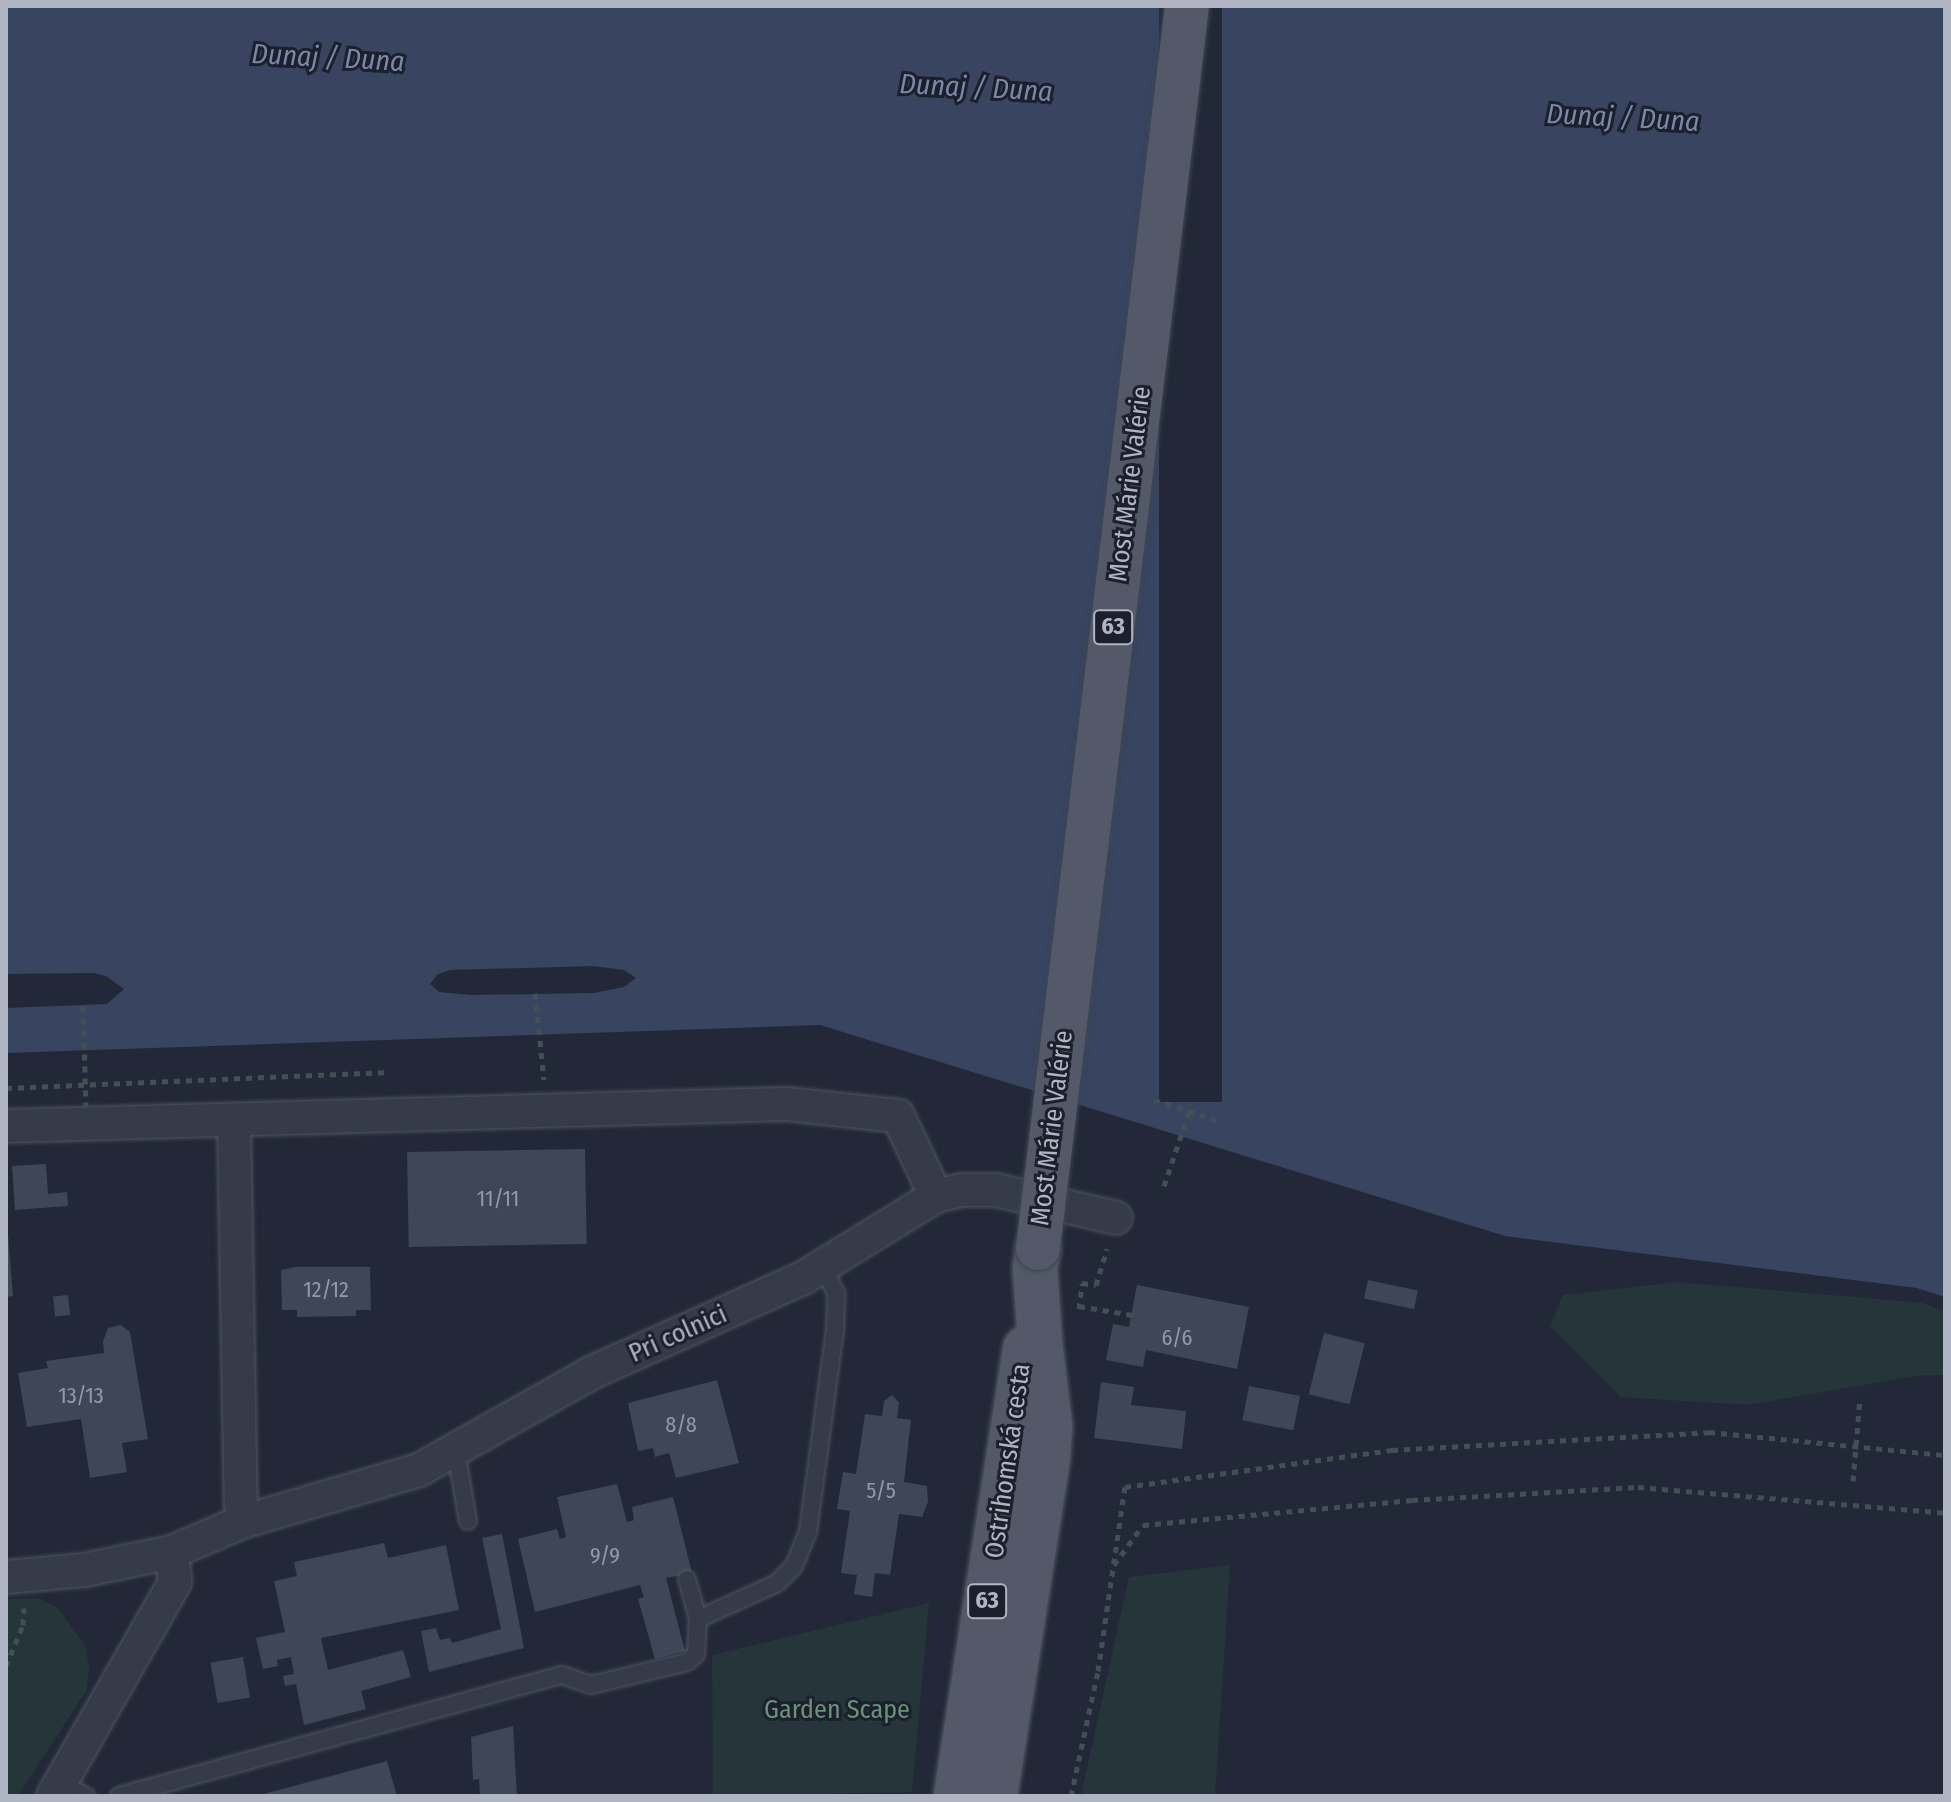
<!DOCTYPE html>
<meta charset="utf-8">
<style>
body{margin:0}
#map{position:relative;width:1951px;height:1802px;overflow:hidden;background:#222837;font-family:"Fira Sans Condensed",sans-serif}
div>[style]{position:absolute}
.green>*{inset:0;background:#253539}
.water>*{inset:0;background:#384460}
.pier>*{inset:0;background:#222837;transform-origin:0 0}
.building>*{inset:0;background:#3e4657;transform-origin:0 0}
.path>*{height:5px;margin-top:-2.5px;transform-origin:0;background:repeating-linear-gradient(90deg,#425055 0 6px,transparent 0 12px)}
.roads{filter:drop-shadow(0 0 2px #505562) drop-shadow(0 0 2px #505562)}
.lane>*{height:16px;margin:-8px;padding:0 8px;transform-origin:8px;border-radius:8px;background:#353b48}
.street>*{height:32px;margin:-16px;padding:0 16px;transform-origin:16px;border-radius:16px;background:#353b48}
.primary>*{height:44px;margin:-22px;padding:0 22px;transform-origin:22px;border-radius:22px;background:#535968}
.path-bridge>*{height:5px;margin-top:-2.5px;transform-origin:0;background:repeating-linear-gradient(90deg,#425055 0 6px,transparent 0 12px)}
.bridges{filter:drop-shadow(0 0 2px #3f4451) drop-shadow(0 0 2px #3f4451)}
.primary-bridge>*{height:44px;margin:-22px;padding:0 22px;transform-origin:22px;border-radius:22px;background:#535968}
span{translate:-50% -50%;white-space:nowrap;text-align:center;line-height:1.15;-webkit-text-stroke:6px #1b202c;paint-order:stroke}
.number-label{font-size:22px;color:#9499a9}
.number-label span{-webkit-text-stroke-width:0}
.shield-label span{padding:2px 6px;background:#1b202c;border:2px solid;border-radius:6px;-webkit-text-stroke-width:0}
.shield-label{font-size:24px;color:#b0b5c4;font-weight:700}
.street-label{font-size:26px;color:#b0b5c4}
.park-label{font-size:26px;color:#699378}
.water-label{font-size:28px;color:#7a88aa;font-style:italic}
.frame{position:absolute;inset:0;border:8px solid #b0b5c4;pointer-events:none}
</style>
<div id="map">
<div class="green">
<i style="clip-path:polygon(1677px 1282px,1923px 1303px,1945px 1312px,1945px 1375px,1922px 1375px,1748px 1405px,1621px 1397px,1550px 1326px,1563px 1295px)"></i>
<i style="clip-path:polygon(1230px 1565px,1215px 1796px,1081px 1796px,1129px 1577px)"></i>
<i style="clip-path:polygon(38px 1598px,58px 1608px,85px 1645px,89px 1668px,87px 1690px,18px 1796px,6px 1796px,6px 1599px)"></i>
<i style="clip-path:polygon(929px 1603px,912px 1792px,713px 1796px,712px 1655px)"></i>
</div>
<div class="water">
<i style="clip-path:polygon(6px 6px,1945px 6px,1945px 1297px,1917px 1288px,1505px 1236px,820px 1025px,6px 1053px)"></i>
</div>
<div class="pier">
<i style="left:1159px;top:6px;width:63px;height:1096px"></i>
<i style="clip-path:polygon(593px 966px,624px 970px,636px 978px,624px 987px,594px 993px,471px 995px,439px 992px,430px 984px,438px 974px,450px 970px)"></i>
<i style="clip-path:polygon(93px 973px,106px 976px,124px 989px,107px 1004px,6px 1008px,6px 974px)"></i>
</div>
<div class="building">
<i style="left:585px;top:1149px;width:95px;height:178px;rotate:89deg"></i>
<i style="clip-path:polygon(46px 1164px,48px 1194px,67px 1192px,68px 1206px,15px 1210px,12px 1166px)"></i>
<i style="clip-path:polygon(8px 1234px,13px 1296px,6px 1297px,6px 1235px)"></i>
<i style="clip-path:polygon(295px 1267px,370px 1267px,371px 1310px,356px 1310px,356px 1316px,297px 1317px,297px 1310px,282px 1310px,281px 1270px)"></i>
<i style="left:1368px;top:1280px;width:51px;height:19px;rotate:12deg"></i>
<i style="clip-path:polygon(1137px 1285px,1249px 1307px,1237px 1369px,1146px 1350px,1143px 1367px,1106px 1360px,1113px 1324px,1129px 1327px)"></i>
<i style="left:68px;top:1295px;width:20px;height:15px;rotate:84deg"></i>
<i style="clip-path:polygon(121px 1325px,130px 1332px,148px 1439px,122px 1443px,127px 1472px,90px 1478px,81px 1419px,27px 1427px,18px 1373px,48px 1368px,46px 1361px,104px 1353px,103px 1341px,108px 1328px)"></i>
<i style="left:1324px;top:1333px;width:42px;height:63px;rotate:14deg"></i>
<i style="clip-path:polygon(717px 1380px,739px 1463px,676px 1478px,669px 1453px,655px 1457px,653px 1448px,638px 1451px,628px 1403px)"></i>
<i style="clip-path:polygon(1101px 1382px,1134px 1387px,1131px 1405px,1186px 1411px,1182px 1449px,1094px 1438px)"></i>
<i style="left:1249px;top:1386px;width:52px;height:35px;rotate:11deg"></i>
<i style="clip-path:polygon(892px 1395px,899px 1403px,897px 1418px,911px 1420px,904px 1482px,927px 1486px,928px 1502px,922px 1517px,899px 1514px,890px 1575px,875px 1573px,872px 1597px,854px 1594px,857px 1575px,841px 1573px,850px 1511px,837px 1509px,843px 1472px,856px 1474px,865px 1414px,882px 1416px,884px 1401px)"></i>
<i style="clip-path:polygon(617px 1484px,627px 1522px,634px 1520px,632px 1507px,673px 1497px,692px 1573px,666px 1578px,685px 1651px,655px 1659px,638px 1599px,644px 1597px,640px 1585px,535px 1612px,518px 1539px,557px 1529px,560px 1539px,566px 1537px,557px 1497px)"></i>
<i style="clip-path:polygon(502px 1534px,524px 1648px,429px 1672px,421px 1631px,436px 1628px,440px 1640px,450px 1638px,452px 1643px,501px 1629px,482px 1538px)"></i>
<i style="clip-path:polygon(384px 1543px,388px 1558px,446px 1545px,459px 1610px,321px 1638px,328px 1670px,403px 1650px,411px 1677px,361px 1691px,366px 1709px,304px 1725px,296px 1684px,285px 1686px,283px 1676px,294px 1674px,291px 1657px,277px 1660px,278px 1666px,263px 1669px,256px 1638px,285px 1632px,274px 1581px,297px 1576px,294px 1562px)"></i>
<i style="left:243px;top:1657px;width:41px;height:33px;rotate:80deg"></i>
<i style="clip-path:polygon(513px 1726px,517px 1796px,480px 1796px,479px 1779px,473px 1780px,471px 1737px)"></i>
<i style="clip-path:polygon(387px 1761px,397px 1796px,260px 1796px,260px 1795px)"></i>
</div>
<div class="path">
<i style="left:535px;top:993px;width:87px;rotate:84.1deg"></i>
<i style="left:6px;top:1088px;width:384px;rotate:-2.4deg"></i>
<i style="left:1154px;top:1100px;width:68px;rotate:17.9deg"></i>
<i style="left:1164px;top:1186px;width:78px;rotate:-71.3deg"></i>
<i style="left:1079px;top:1306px;width:54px;rotate:9.6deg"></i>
<i style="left:1079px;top:1309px;width:26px;rotate:-83deg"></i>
<i style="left:1082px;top:1283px;width:14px;rotate:8deg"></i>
<i style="left:1096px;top:1285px;width:38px;rotate:-73deg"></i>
<i style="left:1853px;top:1481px;width:83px;rotate:-85.2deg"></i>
<i style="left:1114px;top:1565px;width:49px;rotate:-54.1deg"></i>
<i style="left:1143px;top:1525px;width:270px;rotate:-5.3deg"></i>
<i style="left:1412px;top:1500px;width:226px;rotate:-3.3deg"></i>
<i style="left:1638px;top:1487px;width:308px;rotate:4.8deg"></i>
<i style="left:6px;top:1666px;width:44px;rotate:-67.5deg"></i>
<i style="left:23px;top:1625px;width:17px;rotate:-87deg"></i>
<i style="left:1071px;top:1796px;width:128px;rotate:-77.8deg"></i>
<i style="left:1098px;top:1671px;width:186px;rotate:-81.7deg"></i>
<i style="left:1125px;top:1487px;width:270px;rotate:-7.9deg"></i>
<i style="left:1392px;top:1450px;width:318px;rotate:-3.2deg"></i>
<i style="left:1709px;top:1432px;width:237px;rotate:5.6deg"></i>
</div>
<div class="roads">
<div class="lane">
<i style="left:456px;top:1451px;width:71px;rotate:80.3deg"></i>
<i style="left:687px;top:1579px;width:41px;rotate:74.6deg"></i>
<i style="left:61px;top:1784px;width:28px;rotate:26deg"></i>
<i style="left:119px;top:1796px;width:459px;rotate:-15.3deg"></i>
<i style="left:562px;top:1675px;width:31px;rotate:19deg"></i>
<i style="left:591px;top:1685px;width:99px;rotate:-13.5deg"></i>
<i style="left:687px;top:1662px;width:12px;rotate:-42deg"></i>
<i style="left:696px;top:1654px;width:35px;rotate:-87deg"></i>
<i style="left:698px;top:1619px;width:87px;rotate:-24.5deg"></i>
<i style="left:777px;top:1583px;width:24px;rotate:-45deg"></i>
<i style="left:794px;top:1566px;width:37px;rotate:-68deg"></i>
<i style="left:808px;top:1532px;width:205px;rotate:-82.4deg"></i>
<i style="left:835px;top:1329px;width:36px;rotate:-88deg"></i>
<i style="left:836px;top:1293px;width:30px;rotate:-117deg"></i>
</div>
<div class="street">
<i style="left:234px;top:1120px;width:384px;rotate:89deg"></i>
<i style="left:6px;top:1126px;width:780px;rotate:-1.62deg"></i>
<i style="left:786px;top:1104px;width:113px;rotate:6.1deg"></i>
<i style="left:898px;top:1116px;width:89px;rotate:64.6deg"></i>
<i style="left:6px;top:1577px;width:79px;rotate:-5.1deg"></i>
<i style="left:85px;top:1570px;width:89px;rotate:-11.7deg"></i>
<i style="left:172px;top:1552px;width:76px;rotate:-23.2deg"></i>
<i style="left:242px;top:1522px;width:184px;rotate:-16.4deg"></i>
<i style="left:419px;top:1470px;width:202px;rotate:-29.4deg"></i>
<i style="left:595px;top:1371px;width:228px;rotate:-24.1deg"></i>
<i style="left:803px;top:1278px;width:156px;rotate:-31.7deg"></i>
<i style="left:936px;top:1196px;width:28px;rotate:-13deg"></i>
<i style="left:963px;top:1190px;width:33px"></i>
<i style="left:996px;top:1190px;width:123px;rotate:13.1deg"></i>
<i style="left:53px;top:1796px;width:246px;rotate:-60.3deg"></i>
<i style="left:175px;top:1582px;width:30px;rotate:-96deg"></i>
</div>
<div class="primary">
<i style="left:956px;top:1796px;width:453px;rotate:-81.2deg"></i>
<i style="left:995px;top:1796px;width:343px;rotate:-81.1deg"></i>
<i style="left:1048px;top:1457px;width:31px;rotate:-86deg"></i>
<i style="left:1050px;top:1426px;width:85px;rotate:-96.8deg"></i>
<i style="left:1040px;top:1342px;width:74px;rotate:-93.9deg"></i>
<i style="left:1035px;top:1268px;width:20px;rotate:-81deg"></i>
</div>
</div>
<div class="path-bridge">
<i style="left:83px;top:1006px;width:100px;rotate:88.3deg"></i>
</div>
<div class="bridges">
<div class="primary-bridge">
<i style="left:1038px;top:1248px;width:1251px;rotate:-83.16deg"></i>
</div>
</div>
<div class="number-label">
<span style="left:498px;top:1199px">11/11</span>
<span style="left:326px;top:1290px">12/12</span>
<span style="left:1177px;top:1338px">6/6</span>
<span style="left:81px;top:1396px">13/13</span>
<span style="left:681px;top:1425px">8/8</span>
<span style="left:881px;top:1491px">5/5</span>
<span style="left:605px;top:1556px">9/9</span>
</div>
<div class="shield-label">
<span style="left:1113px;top:627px">63</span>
<span style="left:987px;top:1601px">63</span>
</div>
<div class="street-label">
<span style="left:1130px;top:484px;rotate:-83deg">Most Márie Valérie</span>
<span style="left:1052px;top:1128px;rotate:-83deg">Most Márie Valérie</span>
<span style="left:678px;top:1334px;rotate:-24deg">Pri colnici</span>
<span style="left:1008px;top:1461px;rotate:-82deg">Ostrihomská cesta</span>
</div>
<div class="park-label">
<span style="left:837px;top:1710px">Garden Scape</span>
</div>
<div class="water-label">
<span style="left:328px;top:58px;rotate:3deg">Dunaj / Duna</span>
<span style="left:976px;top:88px;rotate:3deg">Dunaj / Duna</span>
<span style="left:1623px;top:118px;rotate:3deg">Dunaj / Duna</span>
</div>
<div class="frame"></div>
</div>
